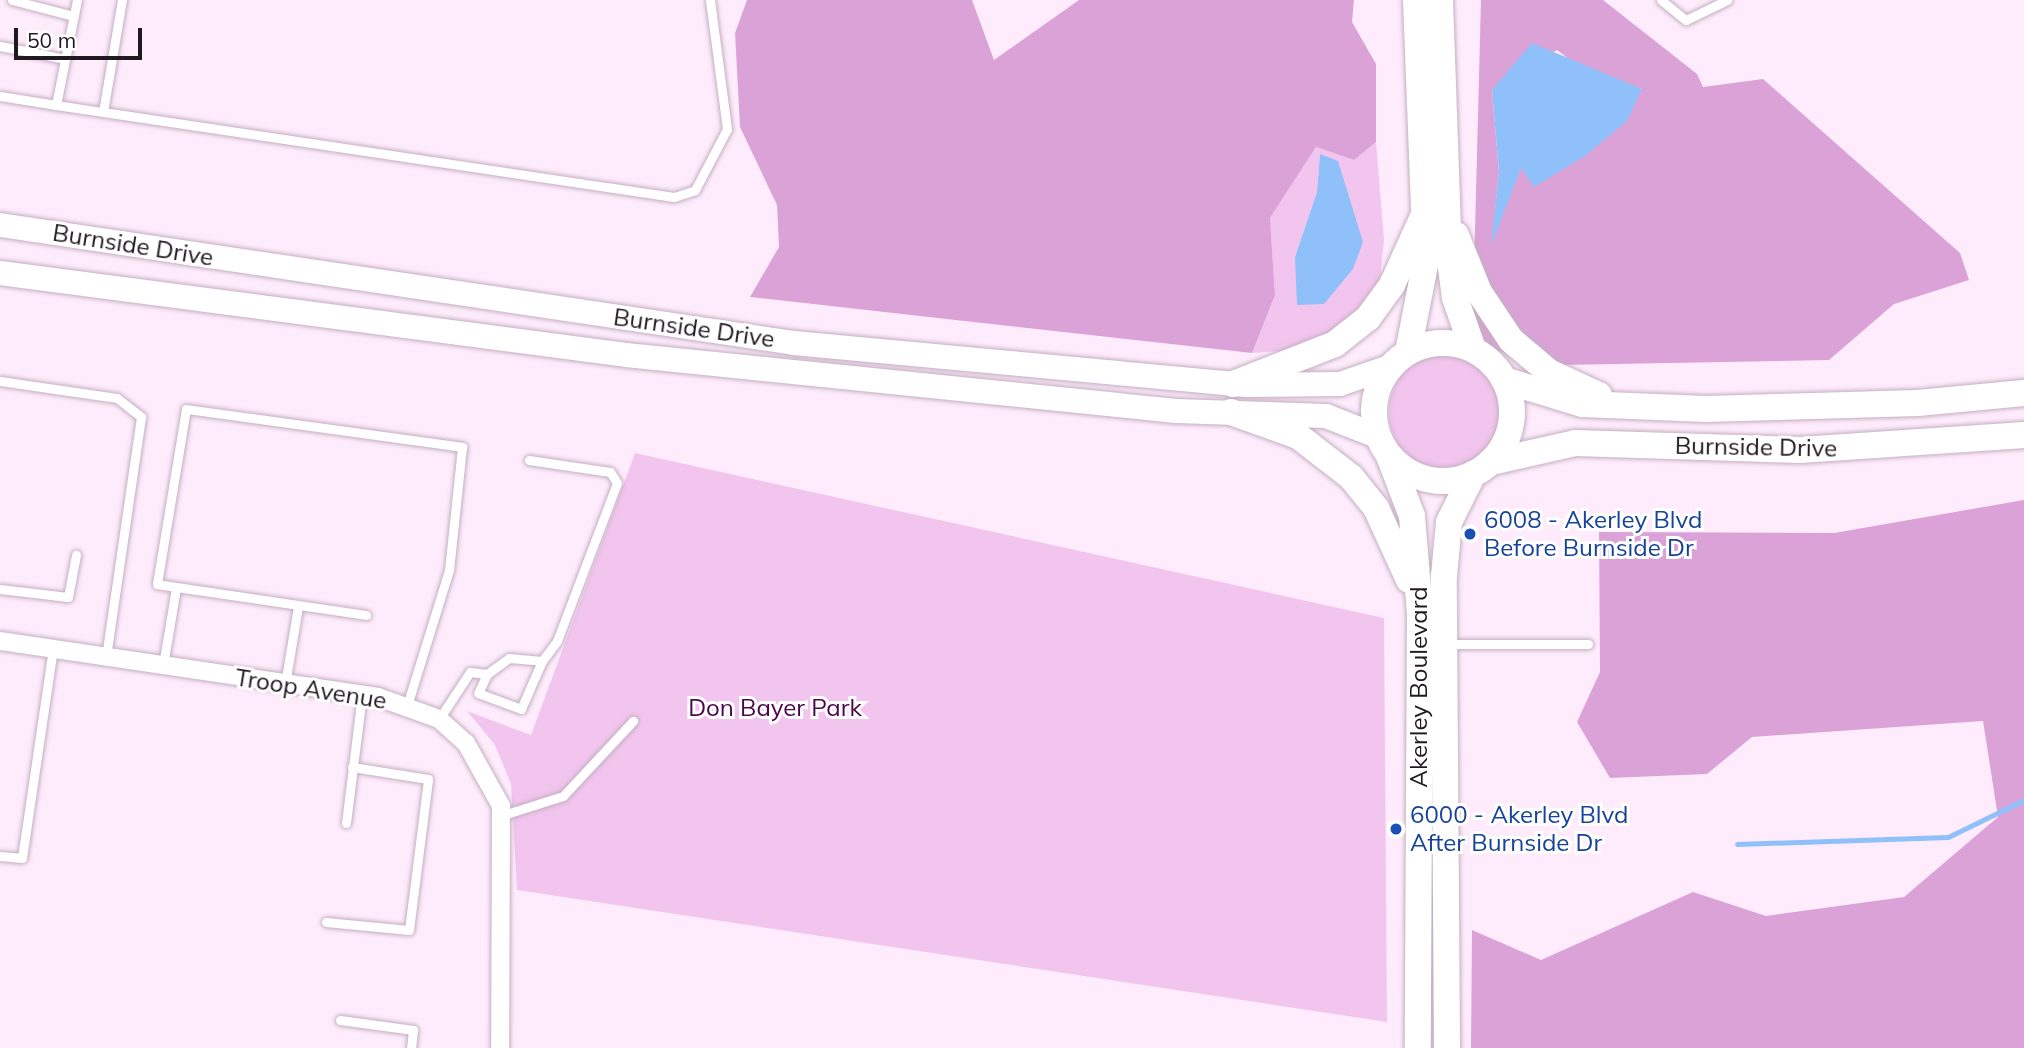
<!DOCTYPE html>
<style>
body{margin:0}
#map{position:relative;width:2024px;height:1048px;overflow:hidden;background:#feecfc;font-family:Mulish,sans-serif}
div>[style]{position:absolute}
.green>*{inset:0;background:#f2c5ee}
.round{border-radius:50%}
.forest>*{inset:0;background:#dba2d7}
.water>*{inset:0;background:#90c0fa}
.stream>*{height:5px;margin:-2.5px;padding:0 2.5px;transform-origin:2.5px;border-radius:2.5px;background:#90c0fa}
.roads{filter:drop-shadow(0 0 2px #c4afc2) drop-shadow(0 0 2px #c4afc2)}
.lane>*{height:9px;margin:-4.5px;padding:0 4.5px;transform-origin:4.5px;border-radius:4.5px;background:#fff}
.street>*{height:18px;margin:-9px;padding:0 9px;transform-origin:9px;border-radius:9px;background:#fff}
.secondary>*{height:24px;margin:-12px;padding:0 12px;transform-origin:12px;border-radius:12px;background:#fff}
.primary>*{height:26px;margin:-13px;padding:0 13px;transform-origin:13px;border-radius:13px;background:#fff}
.primary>.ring{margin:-13px;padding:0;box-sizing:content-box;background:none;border:26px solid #fff;border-radius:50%}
.dots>*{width:19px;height:19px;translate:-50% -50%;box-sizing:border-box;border:4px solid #fff;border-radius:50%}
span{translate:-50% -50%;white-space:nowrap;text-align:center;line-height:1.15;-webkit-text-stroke:6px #fff;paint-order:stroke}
.street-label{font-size:24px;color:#201920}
.transit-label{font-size:24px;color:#164399}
.left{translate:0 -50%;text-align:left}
.park-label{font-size:24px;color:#4c064b}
.scale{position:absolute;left:14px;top:28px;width:128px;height:32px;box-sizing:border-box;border:4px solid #201920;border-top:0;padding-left:9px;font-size:21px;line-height:24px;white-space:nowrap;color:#201920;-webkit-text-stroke:5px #fff;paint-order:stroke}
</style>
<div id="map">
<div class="green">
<i style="clip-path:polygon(evenodd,1376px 142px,1384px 240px,1376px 314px,1338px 347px,1252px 353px,1275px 295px,1270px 218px,1316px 147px,1354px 160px,1376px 142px,1320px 154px,1363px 242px,1295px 257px,1317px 192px,1320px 154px)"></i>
<i class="round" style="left:1389px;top:352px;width:120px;height:120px"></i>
<i style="clip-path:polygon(635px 453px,1384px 618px,1387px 1022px,517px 890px,511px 784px,495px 745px,467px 711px,531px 735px)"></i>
</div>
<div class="forest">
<i style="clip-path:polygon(747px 0,972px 0,994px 60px,1079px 0,1354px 0,1352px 22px,1376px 64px,1376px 142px,1354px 160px,1316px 147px,1270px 218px,1275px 295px,1252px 353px,750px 297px,779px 247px,777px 205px,740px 127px,735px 33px)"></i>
<i style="clip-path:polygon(evenodd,1481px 0,1603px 0,1697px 74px,1703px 87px,1763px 79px,1960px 253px,1969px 280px,1894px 304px,1829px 360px,1561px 365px,1472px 345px,1481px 0,1557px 50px,1581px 68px,1642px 89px,1521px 167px,1492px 242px,1499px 172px,1492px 90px,1557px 50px)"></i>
<i style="clip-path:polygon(2024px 500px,2024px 1048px,1471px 1048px,1472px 930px,1541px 960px,1693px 892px,1766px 916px,1904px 897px,1998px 817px,1983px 721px,1752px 737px,1707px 774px,1610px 778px,1577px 722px,1600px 672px,1599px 532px,1834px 533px)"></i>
</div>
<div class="water">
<i style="clip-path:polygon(1532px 43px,1642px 89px,1627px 121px,1585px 156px,1534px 187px,1521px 168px,1491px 246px,1499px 172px,1492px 90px)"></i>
<i style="clip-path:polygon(1320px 154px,1338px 161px,1363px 242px,1353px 269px,1324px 304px,1297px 305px,1295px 257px,1317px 192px)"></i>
</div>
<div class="stream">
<i style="left:1737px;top:844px;width:211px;rotate:-1.9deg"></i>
<i style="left:1948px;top:837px;width:85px;rotate:-26deg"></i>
</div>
<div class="roads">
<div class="lane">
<i style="left:12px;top:0;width:64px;rotate:14.5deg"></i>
<i style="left:1661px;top:0;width:32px;rotate:39deg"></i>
<i style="left:1686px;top:20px;width:46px;rotate:-26deg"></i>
<i style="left:0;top:46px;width:66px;rotate:11.3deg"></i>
<i style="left:0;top:96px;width:57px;rotate:9.1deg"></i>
<i style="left:56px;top:105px;width:107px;rotate:-78.7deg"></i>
<i style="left:56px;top:105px;width:48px;rotate:8.5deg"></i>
<i style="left:103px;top:112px;width:114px;rotate:-80.4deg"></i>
<i style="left:103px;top:112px;width:577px;rotate:8.47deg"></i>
<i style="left:674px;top:197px;width:22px;rotate:-18deg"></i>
<i style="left:695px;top:190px;width:69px;rotate:-62.3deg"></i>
<i style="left:727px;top:129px;width:130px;rotate:-97.5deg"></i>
<i style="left:0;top:381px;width:118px;rotate:8.3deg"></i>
<i style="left:117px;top:398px;width:31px;rotate:38deg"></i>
<i style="left:141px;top:417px;width:243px;rotate:98.3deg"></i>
<i style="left:0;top:589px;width:68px;rotate:6.7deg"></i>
<i style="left:68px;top:597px;width:43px;rotate:-79.2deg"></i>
<i style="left:366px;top:615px;width:211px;rotate:-171.6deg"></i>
<i style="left:157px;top:584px;width:177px;rotate:-80.6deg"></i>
<i style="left:186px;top:409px;width:279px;rotate:7.8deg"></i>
<i style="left:462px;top:447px;width:124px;rotate:96deg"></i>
<i style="left:449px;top:570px;width:142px;rotate:107.2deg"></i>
<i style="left:1446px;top:644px;width:142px"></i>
<i style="left:163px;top:665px;width:78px;rotate:-80.4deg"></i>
<i style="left:487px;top:674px;width:21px;rotate:115deg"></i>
<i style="left:478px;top:693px;width:46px;rotate:20.4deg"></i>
<i style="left:521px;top:709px;width:52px;rotate:-66.4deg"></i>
<i style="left:285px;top:684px;width:79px;rotate:-80.5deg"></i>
<i style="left:439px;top:719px;width:56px;rotate:-56.6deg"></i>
<i style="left:470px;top:672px;width:17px;rotate:7deg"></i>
<i style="left:487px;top:674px;width:27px;rotate:-36deg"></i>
<i style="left:509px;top:658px;width:33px;rotate:5deg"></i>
<i style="left:542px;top:661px;width:25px;rotate:-53deg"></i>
<i style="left:557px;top:641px;width:169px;rotate:-69.2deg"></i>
<i style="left:617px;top:483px;width:13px;rotate:-122deg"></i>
<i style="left:610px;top:472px;width:82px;rotate:-171.6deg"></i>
<i style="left:500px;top:816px;width:66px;rotate:-17.6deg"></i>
<i style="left:563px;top:796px;width:103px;rotate:-47deg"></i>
<i style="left:346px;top:823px;width:129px;rotate:-82.9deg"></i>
<i style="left:0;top:856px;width:22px;rotate:5deg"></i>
<i style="left:22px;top:858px;width:211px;rotate:-81.6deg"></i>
<i style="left:326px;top:922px;width:83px;rotate:5.5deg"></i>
<i style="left:409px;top:930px;width:152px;rotate:-82.8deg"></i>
<i style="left:428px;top:779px;width:77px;rotate:-171deg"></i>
<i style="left:340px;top:1020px;width:74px;rotate:7.8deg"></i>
<i style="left:413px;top:1030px;width:18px;rotate:96deg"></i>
</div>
<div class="street">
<i style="left:0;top:641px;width:382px;rotate:8.4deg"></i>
<i style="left:378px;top:697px;width:65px;rotate:19.8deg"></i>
<i style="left:439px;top:719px;width:36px;rotate:42deg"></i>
<i style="left:466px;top:743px;width:72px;rotate:60.9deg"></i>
<i style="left:501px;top:806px;width:242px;rotate:90.2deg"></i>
</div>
<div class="secondary">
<i style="left:0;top:225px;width:803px;rotate:8.45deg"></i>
<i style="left:794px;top:343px;width:454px;rotate:5.3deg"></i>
<i style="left:1246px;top:385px;width:94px;rotate:-0.6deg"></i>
<i style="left:1340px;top:384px;width:52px;rotate:-19.1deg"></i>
<i style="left:0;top:273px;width:631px;rotate:7.46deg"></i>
<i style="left:626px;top:355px;width:553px;rotate:5.81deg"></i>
<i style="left:1176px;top:411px;width:150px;rotate:1.9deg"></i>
<i style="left:1326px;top:416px;width:55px;rotate:21.4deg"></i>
</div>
<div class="primary">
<i style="left:1440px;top:0;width:253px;rotate:88deg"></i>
<i style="left:1449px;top:253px;width:45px;rotate:82.4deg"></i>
<i style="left:1455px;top:298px;width:54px;rotate:70.6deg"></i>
<i style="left:1456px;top:235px;width:61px;rotate:68deg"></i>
<i style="left:1479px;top:292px;width:58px;rotate:56.3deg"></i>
<i style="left:1511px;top:340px;width:50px;rotate:40.1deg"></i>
<i style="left:1549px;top:372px;width:55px;rotate:24.7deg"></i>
<i class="ring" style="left:1374px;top:343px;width:112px;height:112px"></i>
<i style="left:1408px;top:352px;width:94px;rotate:-78.9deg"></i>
<i style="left:1426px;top:260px;width:260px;rotate:-92.2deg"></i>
<i style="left:1504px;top:380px;width:82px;rotate:17.1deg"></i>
<i style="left:1582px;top:404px;width:124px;rotate:2.3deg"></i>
<i style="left:1706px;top:409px;width:212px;rotate:-1.6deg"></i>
<i style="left:1918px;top:403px;width:106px;rotate:-5.4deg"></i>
<i style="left:1233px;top:384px;width:110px;rotate:-21.4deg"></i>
<i style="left:1335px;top:344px;width:42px;rotate:-38.2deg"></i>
<i style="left:1368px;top:318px;width:41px;rotate:-54deg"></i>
<i style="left:1392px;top:285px;width:72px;rotate:-65.6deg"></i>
<i style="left:1231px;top:412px;width:71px;rotate:19.7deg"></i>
<i style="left:1298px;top:436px;width:67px;rotate:37.7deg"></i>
<i style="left:1351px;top:477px;width:40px;rotate:51deg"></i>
<i style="left:1376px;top:508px;width:79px;rotate:65.4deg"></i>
<i style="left:1389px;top:456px;width:64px;rotate:69deg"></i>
<i style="left:1412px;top:516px;width:98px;rotate:85.3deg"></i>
<i style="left:1420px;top:614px;width:434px;rotate:90.3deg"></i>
<i style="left:1491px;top:462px;width:86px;rotate:-12.7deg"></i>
<i style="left:1575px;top:443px;width:225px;rotate:1.8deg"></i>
<i style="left:1800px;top:450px;width:225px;rotate:-3.8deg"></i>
<i style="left:1447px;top:1048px;width:472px;rotate:-90.4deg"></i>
<i style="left:1444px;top:576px;width:54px;rotate:-84.7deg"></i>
<i style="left:1449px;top:522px;width:54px;rotate:-63.4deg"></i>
</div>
</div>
<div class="dots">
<i style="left:1470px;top:534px;background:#1a4fb4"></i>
<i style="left:1396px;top:829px;background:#1a4fb4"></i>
</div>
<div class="street-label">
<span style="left:133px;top:245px;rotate:9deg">Burnside Drive</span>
<span style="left:694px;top:328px;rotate:8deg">Burnside Drive</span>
<span style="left:1756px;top:447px;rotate:1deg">Burnside Drive</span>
<span style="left:1419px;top:687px;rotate:-90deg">Akerley Boulevard</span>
<span style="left:311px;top:689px;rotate:9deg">Troop Avenue</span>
</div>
<div class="transit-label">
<span class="left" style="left:1484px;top:534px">6008 - Akerley Blvd<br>Before Burnside Dr</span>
<span class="left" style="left:1410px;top:829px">6000 - Akerley Blvd<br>After Burnside Dr</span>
</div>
<div class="park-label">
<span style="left:775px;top:708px">Don Bayer Park</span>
</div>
<div class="scale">50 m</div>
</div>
